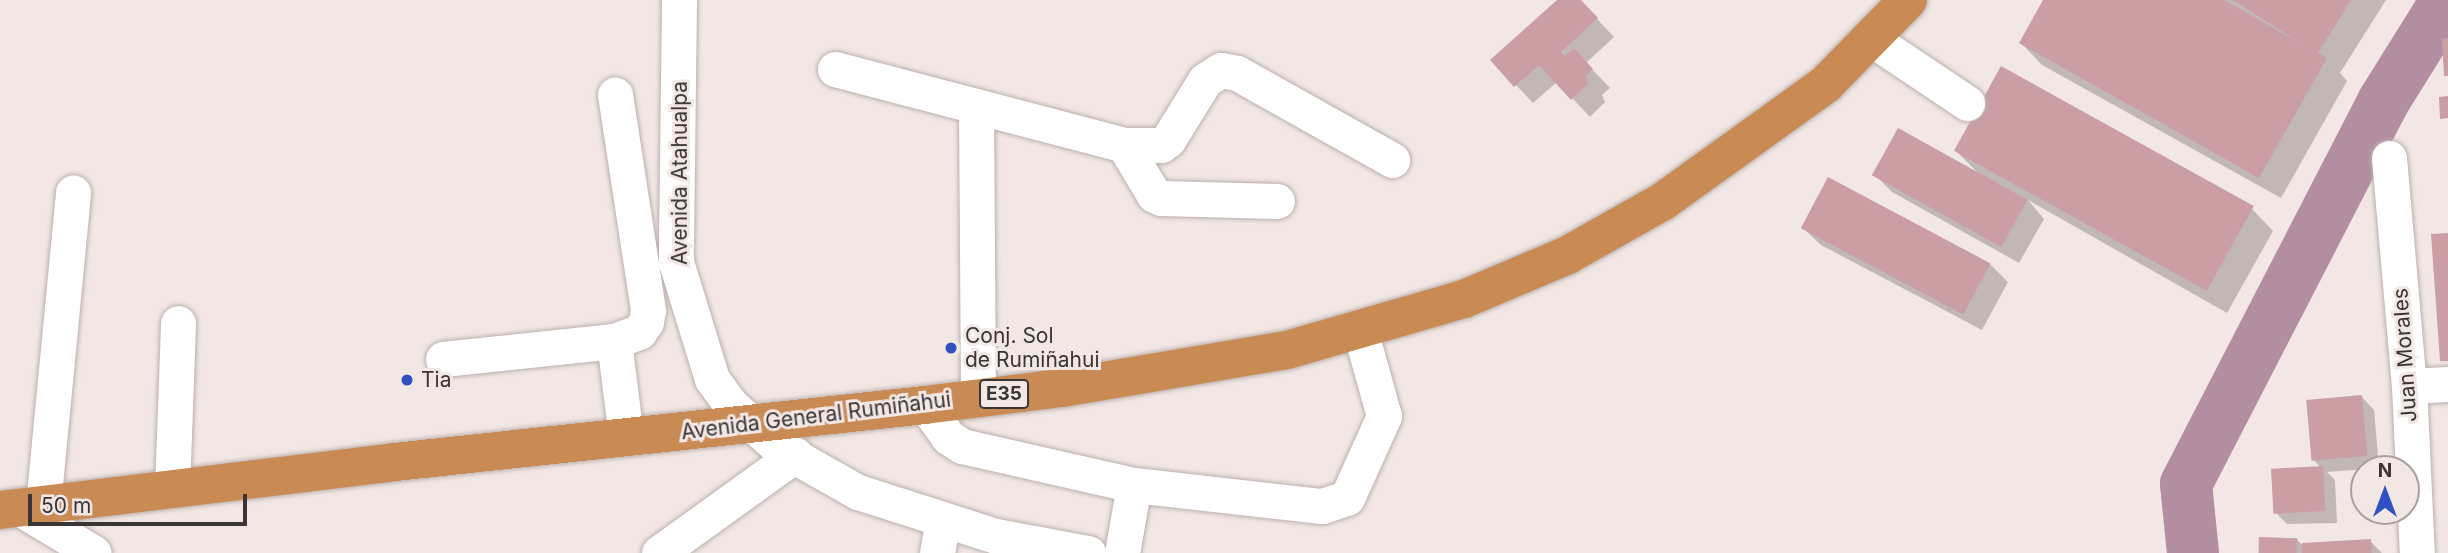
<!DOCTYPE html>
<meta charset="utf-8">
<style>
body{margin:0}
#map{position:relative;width:2448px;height:553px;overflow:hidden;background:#f2e7e4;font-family:Inter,sans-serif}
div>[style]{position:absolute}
.shadow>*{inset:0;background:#0003}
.river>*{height:52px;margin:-26px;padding:0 26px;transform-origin:26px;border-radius:26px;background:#b38da2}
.building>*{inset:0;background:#ca9ea3;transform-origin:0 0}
.roads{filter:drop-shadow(0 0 2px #bbb0ad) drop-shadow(0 0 2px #bbb0ad)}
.minor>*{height:35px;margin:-17.5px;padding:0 17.5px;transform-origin:17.5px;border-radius:17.5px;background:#fff}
.highway>*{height:38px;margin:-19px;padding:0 19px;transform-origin:19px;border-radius:19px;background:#c98b53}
.dots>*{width:19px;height:19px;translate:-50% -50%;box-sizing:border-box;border:4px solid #f2e7e4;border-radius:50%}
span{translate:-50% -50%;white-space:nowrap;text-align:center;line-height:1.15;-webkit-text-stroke:6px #f2e7e4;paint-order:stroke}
.shield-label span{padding:2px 5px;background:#f2e7e4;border:2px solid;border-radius:5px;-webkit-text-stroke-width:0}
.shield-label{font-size:19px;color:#3a3534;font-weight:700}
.street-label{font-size:21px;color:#3a3534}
.poi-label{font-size:21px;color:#3a3534}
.left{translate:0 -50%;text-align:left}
.north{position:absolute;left:2350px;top:455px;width:70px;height:70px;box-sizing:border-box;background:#f2e7e4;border:2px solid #a8a09e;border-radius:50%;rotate:0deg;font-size:19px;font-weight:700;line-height:28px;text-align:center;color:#3a3534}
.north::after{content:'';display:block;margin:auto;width:24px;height:32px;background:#2f51c1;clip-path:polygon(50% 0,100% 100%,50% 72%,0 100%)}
.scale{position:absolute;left:28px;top:494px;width:219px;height:32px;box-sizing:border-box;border:4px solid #3a3534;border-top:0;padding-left:9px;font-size:21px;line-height:24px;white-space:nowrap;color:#3a3534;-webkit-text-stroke:5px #f2e7e4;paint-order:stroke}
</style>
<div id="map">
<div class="shadow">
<i style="clip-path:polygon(1560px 0,1579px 0,1614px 37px,1586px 63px,1610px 88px,1602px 95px,1605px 102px,1590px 117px,1557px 82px,1533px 103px,1516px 85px)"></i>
<i style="clip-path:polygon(2045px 0,2386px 0,2340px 73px,2347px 81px,2281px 198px,2042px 65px,2021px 43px)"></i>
<i style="clip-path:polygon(1955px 150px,2252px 209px,2273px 231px,2227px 313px,2028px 200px,2044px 219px,2019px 263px,1892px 192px,1874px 174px,1977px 172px)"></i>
<i style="clip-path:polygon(1803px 228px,1990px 264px,2008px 282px,1982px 330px,1821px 245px)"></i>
<i style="clip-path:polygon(2362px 397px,2374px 410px,2379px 468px,2327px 472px,2335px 480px,2337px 523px,2287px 524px,2275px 512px,2321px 468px,2313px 459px)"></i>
<i style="clip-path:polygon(2297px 539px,2301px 544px,2370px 541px,2382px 553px,2260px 553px)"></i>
</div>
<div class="river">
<i style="left:2193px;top:553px;width:69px;rotate:-95.8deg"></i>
<i style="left:2186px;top:484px;width:430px;rotate:-62.7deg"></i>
<i style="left:2383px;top:102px;width:104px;rotate:-58deg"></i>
<i style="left:2438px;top:14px;width:13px;rotate:-39deg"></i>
</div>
<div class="building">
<i style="clip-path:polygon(1557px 0,1581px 0,1598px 18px,1561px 52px,1565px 56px,1574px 48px,1593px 69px,1586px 76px,1588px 84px,1571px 100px,1539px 65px,1514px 87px,1490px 60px)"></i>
<i style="clip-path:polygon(2043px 0,2224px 0,2300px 43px,2233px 0,2351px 0,2318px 53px,2327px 58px,2259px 178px,2019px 43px)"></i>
<i style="clip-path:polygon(2448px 38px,2448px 76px,2444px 76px,2442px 39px)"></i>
<i style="left:2001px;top:66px;width:289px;height:97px;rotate:29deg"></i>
<i style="clip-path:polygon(2448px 96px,2448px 118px,2440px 119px,2439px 97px)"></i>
<i style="left:1898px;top:128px;width:148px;height:54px;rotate:29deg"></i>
<i style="left:1828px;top:177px;width:184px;height:58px;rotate:28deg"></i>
<i style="clip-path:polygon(2448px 233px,2448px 361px,2440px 361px,2431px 234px)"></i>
<i style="left:2362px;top:395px;width:61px;height:56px;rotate:85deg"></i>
<i style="left:2323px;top:466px;width:45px;height:52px;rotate:87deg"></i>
<i style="left:2259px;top:537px;width:38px;height:16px;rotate:2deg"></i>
<i style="clip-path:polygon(2371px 539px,2372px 553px,2302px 553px,2302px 543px)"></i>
</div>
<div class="roads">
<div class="minor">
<i style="left:679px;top:0;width:262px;rotate:90.7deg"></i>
<i style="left:676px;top:262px;width:122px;rotate:72.9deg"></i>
<i style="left:712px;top:379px;width:31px;rotate:54deg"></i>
<i style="left:730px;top:404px;width:64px;rotate:41.9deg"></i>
<i style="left:778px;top:447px;width:92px;rotate:29.4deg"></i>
<i style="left:858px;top:492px;width:145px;rotate:17.7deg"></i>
<i style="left:996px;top:536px;width:94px;rotate:10.5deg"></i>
<i style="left:1870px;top:38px;width:117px;rotate:33.8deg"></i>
<i style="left:835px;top:69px;width:299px;rotate:14.7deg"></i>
<i style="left:1124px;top:145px;width:37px"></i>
<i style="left:1161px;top:145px;width:9px;rotate:-36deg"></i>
<i style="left:1168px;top:140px;width:70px;rotate:-58.3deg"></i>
<i style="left:1205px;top:80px;width:19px;rotate:-32deg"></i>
<i style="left:1221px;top:70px;width:16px;rotate:11deg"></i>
<i style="left:1237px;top:73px;width:178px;rotate:29.3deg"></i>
<i style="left:976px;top:106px;width:291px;rotate:89.6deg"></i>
<i style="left:1124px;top:145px;width:58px;rotate:59deg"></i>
<i style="left:1154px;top:195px;width:8px;rotate:23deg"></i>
<i style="left:1161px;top:198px;width:116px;rotate:1.5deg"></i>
<i style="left:2389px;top:158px;width:229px;rotate:85deg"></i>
<i style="left:2409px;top:386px;width:167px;rotate:87.3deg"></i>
<i style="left:614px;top:341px;width:97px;rotate:82.9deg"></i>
<i style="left:443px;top:359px;width:172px;rotate:-6deg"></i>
<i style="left:614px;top:341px;width:27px;rotate:-20deg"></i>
<i style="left:639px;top:332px;width:12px;rotate:-55deg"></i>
<i style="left:646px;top:322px;width:12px;rotate:-81deg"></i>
<i style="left:648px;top:310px;width:218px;rotate:-98.7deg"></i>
<i style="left:2409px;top:386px;width:39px;rotate:-3deg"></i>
<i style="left:925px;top:405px;width:39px;rotate:54deg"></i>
<i style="left:948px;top:437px;width:17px;rotate:33deg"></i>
<i style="left:962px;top:446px;width:176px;rotate:12.8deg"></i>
<i style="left:1134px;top:485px;width:189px;rotate:6.4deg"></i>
<i style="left:1322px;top:506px;width:26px;rotate:-18deg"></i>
<i style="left:1347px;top:498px;width:90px;rotate:-65.7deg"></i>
<i style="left:1384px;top:416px;width:89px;rotate:-105.6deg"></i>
<i style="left:172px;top:489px;width:166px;rotate:-87.9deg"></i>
<i style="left:43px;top:505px;width:314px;rotate:-84.5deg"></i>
<i style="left:19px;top:508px;width:87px;rotate:31deg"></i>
<i style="left:659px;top:553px;width:168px;rotate:-35.8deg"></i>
<i style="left:937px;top:553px;width:34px;rotate:-80deg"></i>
<i style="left:1122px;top:553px;width:69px;rotate:-80deg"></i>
</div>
<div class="highway">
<i style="left:0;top:510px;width:398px;rotate:-6.9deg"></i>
<i style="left:395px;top:462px;width:533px;rotate:-6.14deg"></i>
<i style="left:925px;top:405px;width:138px;rotate:-7.1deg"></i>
<i style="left:1062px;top:388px;width:228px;rotate:-9.6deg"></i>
<i style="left:1287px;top:350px;width:184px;rotate:-16.1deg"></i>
<i style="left:1464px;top:299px;width:111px;rotate:-22.9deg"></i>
<i style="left:1566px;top:256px;width:110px;rotate:-29.4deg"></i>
<i style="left:1662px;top:202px;width:202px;rotate:-35.7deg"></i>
<i style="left:1826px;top:84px;width:117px;rotate:-45.7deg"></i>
</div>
</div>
<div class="dots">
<i style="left:951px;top:348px;background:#2f51c1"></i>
<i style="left:407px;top:380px;background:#2f51c1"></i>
</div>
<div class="shield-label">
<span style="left:1004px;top:394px">E35</span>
</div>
<div class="street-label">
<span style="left:680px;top:173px;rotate:-90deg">Avenida Atahualpa</span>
<span style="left:2405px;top:355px;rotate:-94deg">Juan Morales</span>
<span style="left:816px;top:416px;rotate:-7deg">Avenida General Rumiñahui</span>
</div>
<div class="poi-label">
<span class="left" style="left:965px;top:348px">Conj. Sol<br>de Rumiñahui</span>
<span class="left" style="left:421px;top:380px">Tia</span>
</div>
<div class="north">N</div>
<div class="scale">50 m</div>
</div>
